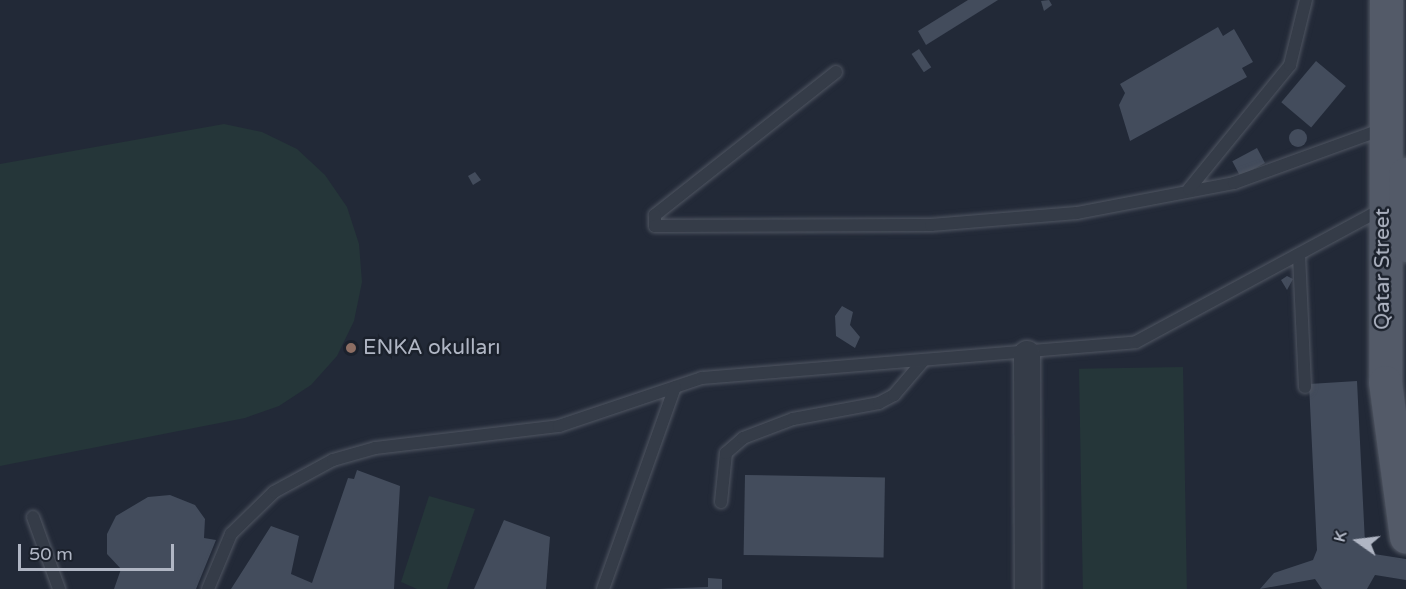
<!DOCTYPE html>
<meta charset="utf-8">
<style>
body{margin:0}
#map{position:relative;width:1406px;height:589px;overflow:hidden;background:#222937;font-family:"Varela Round",sans-serif}
div>[style]{position:absolute}
.green>*{inset:0;background:#253639;transform-origin:0 0}
.building>*{inset:0;background:#434c5c;transform-origin:0 0}
.round{border-radius:50%}
.roads{filter:drop-shadow(0 0 2px #505662) drop-shadow(0 0 2px #505662)}
.service>*{height:12px;margin:-6px;padding:0 6px;transform-origin:6px;border-radius:6px;background:#353c48}
.minor>*{height:26px;margin:-13px;padding:0 13px;transform-origin:13px;border-radius:13px;background:#353c48}
.primary>*{height:33px;margin:-16.5px;padding:0 16.5px;transform-origin:16.5px;border-radius:16.5px;background:#535a68}
.dots>*{width:16px;height:16px;translate:-50% -50%;box-sizing:border-box;border:3px solid #1b212c;border-radius:50%}
span{translate:-50% -50%;white-space:nowrap;text-align:center;line-height:1.15;-webkit-text-stroke:5px #1b212c;paint-order:stroke}
.street-label{font-size:21px;color:#b0b6c4}
.poi-label{font-size:21px;color:#b0b6c4}
.left{translate:0 -50%;text-align:left}
.north{position:absolute;left:1328px;top:511px;width:60px;height:60px;-webkit-text-stroke:4px #1b212c;paint-order:stroke;rotate:284deg;font-size:16px;font-weight:700;line-height:24px;text-align:center;color:#b0b6c4}
.north::after{content:'';display:block;margin:auto;width:21px;height:27px;background:#b0b6c4;clip-path:polygon(50% 0,100% 100%,50% 72%,0 100%)}
.scale{position:absolute;left:18px;top:544px;width:156px;height:27px;box-sizing:border-box;border:3px solid #b0b6c4;border-top:0;padding-left:8px;font-size:18px;line-height:21px;white-space:nowrap;color:#b0b6c4;-webkit-text-stroke:4px #1b212c;paint-order:stroke}
</style>
<div id="map">
<div class="green">
<i style="clip-path:polygon(224px 124px,262px 132px,297px 149px,325px 175px,347px 207px,359px 244px,362px 282px,354px 321px,337px 356px,311px 385px,279px 406px,245px 418px,0 466px,0 164px)"></i>
<i style="left:1183px;top:367px;width:222px;height:104px;rotate:89deg"></i>
<i style="clip-path:polygon(429px 496px,475px 509px,447px 589px,417px 589px,401px 582px)"></i>
</div>
<div class="building">
<i style="clip-path:polygon(968px 0,998px 0,926px 45px,918px 31px)"></i>
<i style="clip-path:polygon(1049px 0,1052px 5px,1044px 11px,1041px 1px)"></i>
<i style="clip-path:polygon(1218px 27px,1223px 36px,1234px 29px,1253px 62px,1242px 68px,1247px 77px,1130px 141px,1119px 105px,1125px 93px,1120px 84px)"></i>
<i style="left:919px;top:49px;width:22px;height:9px;rotate:56deg"></i>
<i style="left:1316px;top:61px;width:39px;height:54px;rotate:40deg"></i>
<i class="round" style="left:1289px;top:129px;width:18px;height:18px"></i>
<i style="left:1257px;top:148px;width:17px;height:28px;rotate:62deg"></i>
<i style="clip-path:polygon(475px 172px,481px 180px,473px 185px,468px 176px)"></i>
<i style="clip-path:polygon(1287px 276px,1293px 279px,1287px 290px,1281px 280px)"></i>
<i style="clip-path:polygon(842px 306px,853px 312px,850px 325px,860px 337px,855px 348px,836px 336px,835px 316px)"></i>
<i style="clip-path:polygon(1357px 381px,1365px 543px,1374px 554px,1406px 559px,1406px 580px,1375px 575px,1367px 589px,1322px 589px,1315px 579px,1260px 589px,1274px 573px,1313px 560px,1317px 550px,1309px 384px)"></i>
<i style="clip-path:polygon(357px 470px,400px 486px,394px 589px,231px 589px,271px 526px,299px 536px,291px 574px,312px 583px,348px 478px,354px 479px)"></i>
<i style="left:745px;top:475px;width:140px;height:80px;rotate:1deg"></i>
<i style="clip-path:polygon(170px 495px,195px 505px,205px 519px,204px 538px,216px 540px,196px 589px,114px 589px,121px 569px,107px 554px,107px 534px,116px 516px,148px 497px)"></i>
<i style="clip-path:polygon(504px 520px,550px 537px,546px 589px,474px 589px)"></i>
<i style="clip-path:polygon(708px 578px,722px 579px,722px 589px,657px 589px,708px 587px)"></i>
</div>
<div class="roads">
<div class="service">
<i style="left:836px;top:72px;width:231px;rotate:141.7deg"></i>
<i style="left:655px;top:215px;width:11px;rotate:90deg"></i>
<i style="left:655px;top:226px;width:276px;rotate:-0.2deg"></i>
<i style="left:931px;top:225px;width:146px;rotate:-4.7deg"></i>
<i style="left:1077px;top:213px;width:160px;rotate:-10.8deg"></i>
<i style="left:1234px;top:183px;width:158px;rotate:-19.9deg"></i>
<i style="left:1189px;top:189px;width:160px;rotate:-50.8deg"></i>
<i style="left:1290px;top:65px;width:67px;rotate:-76.2deg"></i>
<i style="left:1299px;top:255px;width:132px;rotate:87.4deg"></i>
<i style="left:721px;top:502px;width:49px;rotate:-84.2deg"></i>
<i style="left:726px;top:453px;width:23px;rotate:-41deg"></i>
<i style="left:743px;top:438px;width:53px;rotate:-20.8deg"></i>
<i style="left:793px;top:419px;width:87px;rotate:-10.5deg"></i>
<i style="left:879px;top:403px;width:17px;rotate:-28deg"></i>
<i style="left:894px;top:395px;width:45px;rotate:-49.5deg"></i>
<i style="left:33px;top:517px;width:77px;rotate:70.1deg"></i>
<i style="left:208px;top:589px;width:60px;rotate:-67.3deg"></i>
<i style="left:231px;top:534px;width:60px;rotate:-44.3deg"></i>
<i style="left:274px;top:492px;width:67px;rotate:-28.5deg"></i>
<i style="left:333px;top:460px;width:44px;rotate:-15.9deg"></i>
<i style="left:375px;top:448px;width:185px;rotate:-6.8deg"></i>
<i style="left:559px;top:426px;width:151px;rotate:-18.6deg"></i>
<i style="left:702px;top:378px;width:435px;rotate:-4.7deg"></i>
<i style="left:1136px;top:342px;width:280px;rotate:-28.4deg"></i>
<i style="left:603px;top:589px;width:214px;rotate:-70.4deg"></i>
</div>
<div class="minor">
<i style="left:1027px;top:354px;width:235px;rotate:89.8deg"></i>
</div>
<div class="primary">
<i style="left:1386px;top:0;width:382px;rotate:90.1deg"></i>
<i style="left:1385px;top:382px;width:156px;rotate:82.3deg"></i>
<i style="left:1405px;top:174px;width:71px;rotate:89.2deg"></i>
</div>
</div>
<div class="dots">
<i style="left:351px;top:348px;background:#8d6e63"></i>
</div>
<div class="street-label">
<span style="left:1383px;top:269px;rotate:-90deg">Qatar Street</span>
</div>
<div class="poi-label">
<span class="left" style="left:363px;top:348px">ENKA okulları</span>
</div>
<div class="north">K</div>
<div class="scale">50 m</div>
</div>
